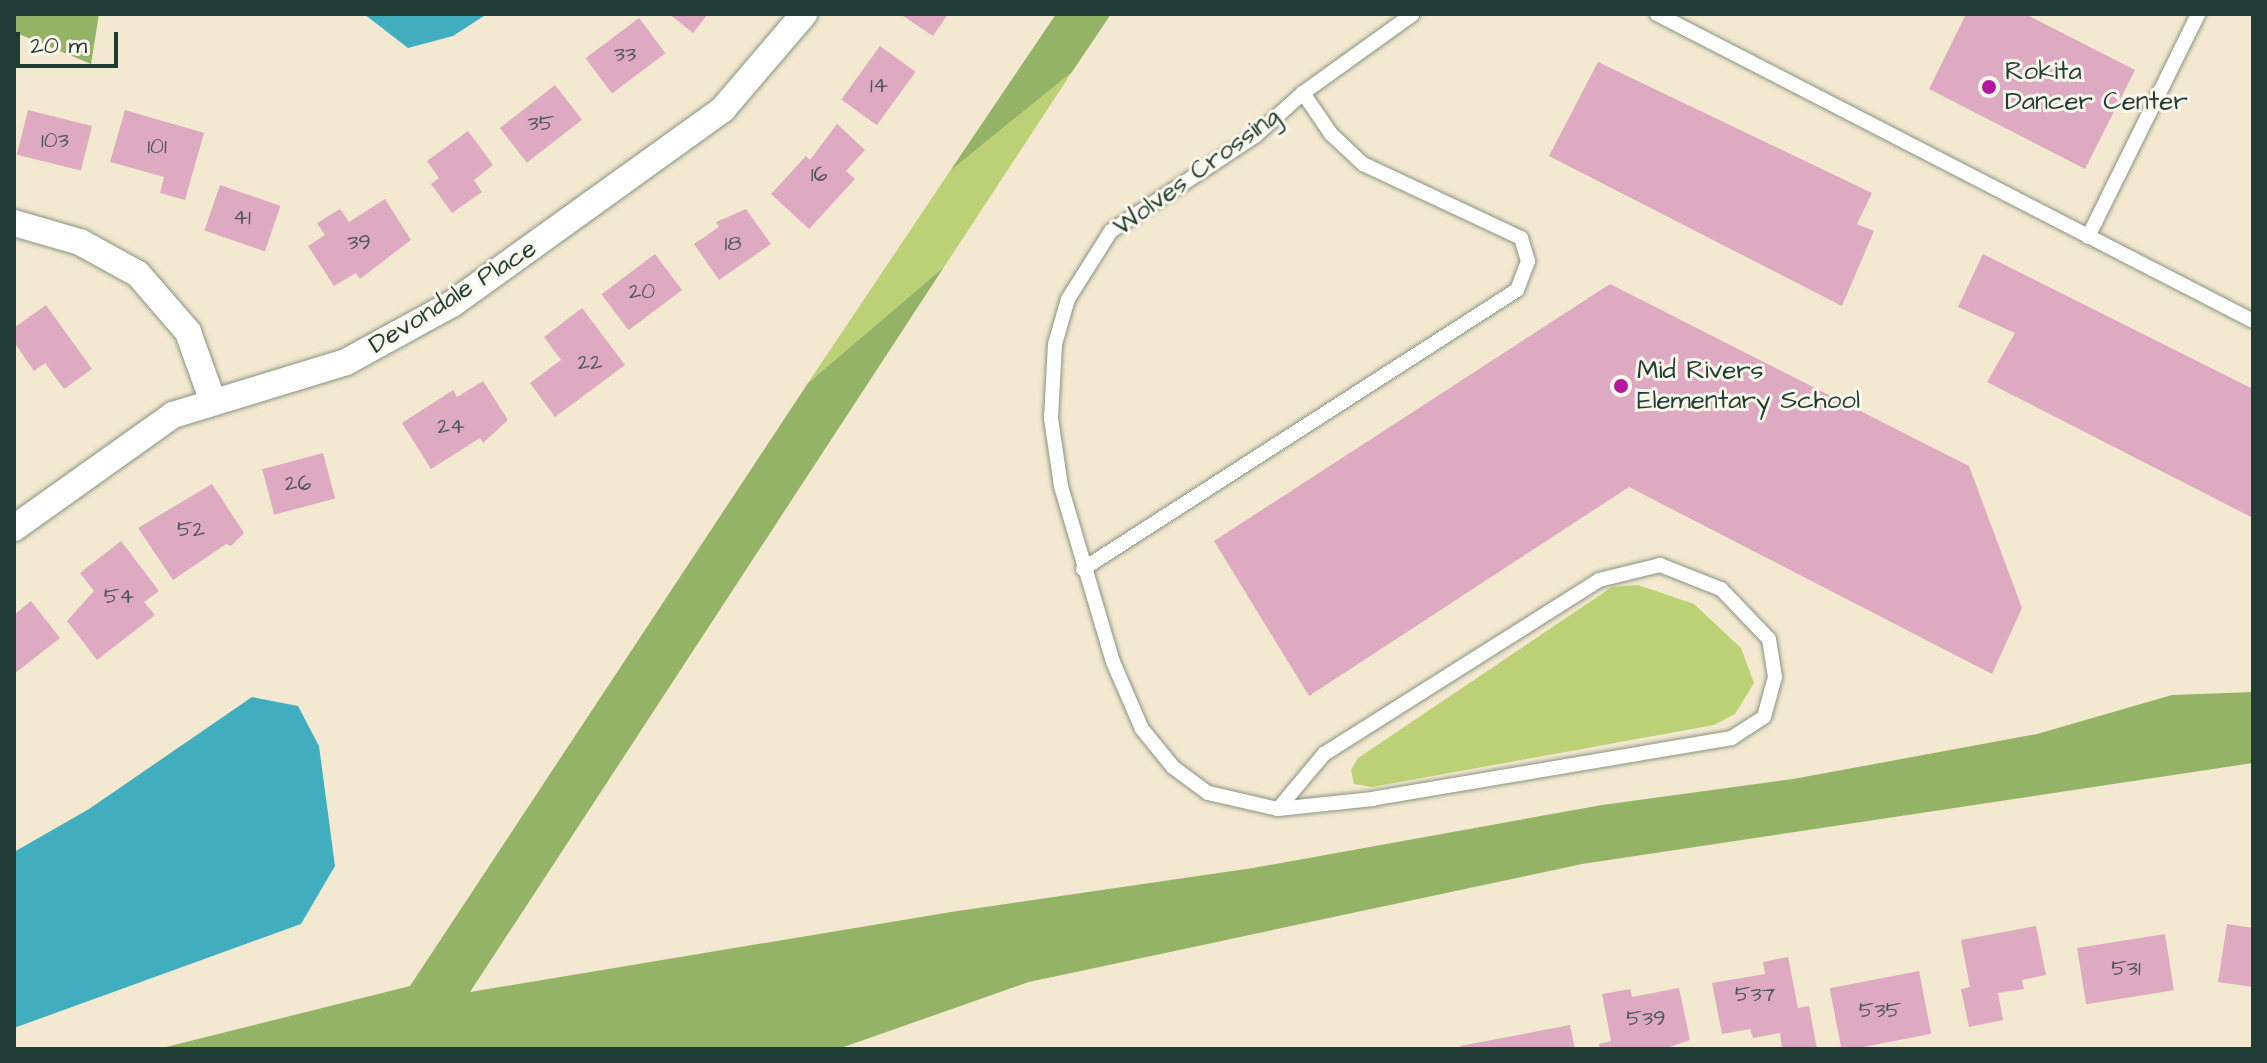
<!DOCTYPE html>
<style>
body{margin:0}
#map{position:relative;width:2267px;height:1063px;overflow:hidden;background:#f3e9d0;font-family:"Architects Daughter",sans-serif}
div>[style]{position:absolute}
.green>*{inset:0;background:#bcd175}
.forest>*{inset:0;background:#95b366}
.water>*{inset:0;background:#41aebf}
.building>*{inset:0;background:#deaac1;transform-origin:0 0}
.roads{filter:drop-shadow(0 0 2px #899382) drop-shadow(0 0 2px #899382)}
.service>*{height:14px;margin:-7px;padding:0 7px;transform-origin:7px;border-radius:7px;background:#fff}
.minor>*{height:26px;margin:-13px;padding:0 13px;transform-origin:13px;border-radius:13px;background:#fff}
.dots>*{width:22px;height:22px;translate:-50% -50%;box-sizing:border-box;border:4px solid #fbf7ec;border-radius:50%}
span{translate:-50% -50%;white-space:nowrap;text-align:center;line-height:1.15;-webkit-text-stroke:6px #fbf7ec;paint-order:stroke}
.number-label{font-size:22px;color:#4f5857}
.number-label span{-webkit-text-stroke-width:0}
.poi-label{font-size:26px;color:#1f3d34}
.left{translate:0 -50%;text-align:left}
.street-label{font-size:26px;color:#1f3d34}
.frame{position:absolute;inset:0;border:16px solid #1f3d34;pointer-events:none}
.scale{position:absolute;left:16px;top:32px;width:102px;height:36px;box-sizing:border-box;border:4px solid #1f3d34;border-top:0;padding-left:10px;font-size:24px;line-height:28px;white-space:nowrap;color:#1f3d34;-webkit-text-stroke:6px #fbf7ec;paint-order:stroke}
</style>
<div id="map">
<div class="green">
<i style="clip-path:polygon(1072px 72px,944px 267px,808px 383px,950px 171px)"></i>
<i style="clip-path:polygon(1638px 585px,1694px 604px,1741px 648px,1754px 683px,1735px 714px,1714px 725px,1372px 787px,1354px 784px,1351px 770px,1358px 758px,1612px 587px)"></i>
</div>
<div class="forest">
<i style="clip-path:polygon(14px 14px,99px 14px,91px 64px,14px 32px)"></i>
<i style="clip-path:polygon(1056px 14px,1111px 14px,1072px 72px,950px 171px)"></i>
<i style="clip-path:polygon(944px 267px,470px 992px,951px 912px,1253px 868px,1602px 805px,1793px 779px,2037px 734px,2172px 695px,2253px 692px,2253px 763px,1582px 864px,1029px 982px,838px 1049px,158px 1049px,410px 986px,808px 383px)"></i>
</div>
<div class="water">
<i style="clip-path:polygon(364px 14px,487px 14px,453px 36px,408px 48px)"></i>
<i style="clip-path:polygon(252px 697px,298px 706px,319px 746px,335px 866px,301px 924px,14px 1028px,14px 852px,89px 809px)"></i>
</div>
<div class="building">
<i style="clip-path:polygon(669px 14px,708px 14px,693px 33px)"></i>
<i style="clip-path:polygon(900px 14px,948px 14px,933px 36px)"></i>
<i style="clip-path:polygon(1966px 14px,2025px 14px,2135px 70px,2085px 169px,1929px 89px)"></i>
<i style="left:639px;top:18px;width:44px;height:67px;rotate:53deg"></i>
<i style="left:880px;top:46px;width:44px;height:66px;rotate:36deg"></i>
<i style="clip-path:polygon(1598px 62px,1872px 193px,1857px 224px,1874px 231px,1842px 306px,1549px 156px)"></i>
<i style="left:555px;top:85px;width:44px;height:70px;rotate:52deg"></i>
<i style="left:28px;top:110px;width:66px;height:46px;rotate:14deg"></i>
<i style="clip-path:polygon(125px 110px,204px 133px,185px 200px,160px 193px,164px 177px,110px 162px)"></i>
<i style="clip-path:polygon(837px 124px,865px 150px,846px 171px,855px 179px,809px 229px,771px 194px,806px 156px,810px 160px)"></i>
<i style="clip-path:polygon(468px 131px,493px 165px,474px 180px,482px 192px,452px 213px,431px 184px,439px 178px,427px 161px)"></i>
<i style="left:220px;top:185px;width:64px;height:48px;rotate:19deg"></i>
<i style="clip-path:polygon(385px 199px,411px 240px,360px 279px,356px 273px,334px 286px,308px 246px,325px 235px,317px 223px,340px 209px,349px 222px)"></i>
<i style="clip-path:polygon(746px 209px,771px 244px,719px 280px,694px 244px,719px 227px,716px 222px)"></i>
<i style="left:655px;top:254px;width:45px;height:67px;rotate:53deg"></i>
<i style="clip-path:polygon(1983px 254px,2253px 389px,2253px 518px,1987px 382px,2015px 333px,1958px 307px)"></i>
<i style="clip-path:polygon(1610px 284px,1969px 466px,2022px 608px,1992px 674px,1629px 487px,1309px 696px,1214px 541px)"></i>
<i style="clip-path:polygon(46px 305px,92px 369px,64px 389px,45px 363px,34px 371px,14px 342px,14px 328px)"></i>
<i style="clip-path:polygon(582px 308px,625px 365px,555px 417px,530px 383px,561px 360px,544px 337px)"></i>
<i style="clip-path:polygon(483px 381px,508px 420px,483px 443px,480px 438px,431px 469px,402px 423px,453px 390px,457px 397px)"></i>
<i style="left:323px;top:453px;width:47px;height:63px;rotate:75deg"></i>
<i style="clip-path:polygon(212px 484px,244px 533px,231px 546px,226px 544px,173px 580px,138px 528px)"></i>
<i style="clip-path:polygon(121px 541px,159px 591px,144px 602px,155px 615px,97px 660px,67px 621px,94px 591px,80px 573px)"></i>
<i style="clip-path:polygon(31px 601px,60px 638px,14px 674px,14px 615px)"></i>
<i style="clip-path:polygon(2227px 924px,2253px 928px,2253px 987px,2218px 982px)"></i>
<i style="clip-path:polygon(2036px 926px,2046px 975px,2022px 980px,2024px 989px,1998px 993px,2003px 1020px,1969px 1027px,1961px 989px,1970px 987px,1961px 940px)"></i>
<i style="left:2165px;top:934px;width:57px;height:89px;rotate:81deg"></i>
<i style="clip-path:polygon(1788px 957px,1798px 1008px,1809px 1006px,1817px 1049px,1782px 1049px,1780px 1033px,1753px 1038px,1750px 1029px,1722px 1034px,1712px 983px,1765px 974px,1763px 962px)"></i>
<i style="left:1919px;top:971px;width:64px;height:91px;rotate:79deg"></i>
<i style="clip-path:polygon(1679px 988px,1690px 1040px,1664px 1049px,1600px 1049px,1599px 1044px,1611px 1041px,1602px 994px,1630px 989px,1632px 997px)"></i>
<i style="clip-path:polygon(1570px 1025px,1575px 1049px,1461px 1049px,1460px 1046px)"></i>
</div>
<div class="roads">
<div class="service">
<i style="left:1657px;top:14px;width:670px;rotate:27.25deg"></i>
<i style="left:2088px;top:237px;width:249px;rotate:-63.7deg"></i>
<i style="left:1083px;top:569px;width:516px;rotate:-32.74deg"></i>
<i style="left:1517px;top:290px;width:31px;rotate:-69deg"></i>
<i style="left:1528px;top:261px;width:24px;rotate:-107deg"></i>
<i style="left:1521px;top:238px;width:174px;rotate:-154.9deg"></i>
<i style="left:1363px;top:164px;width:44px;rotate:-136.8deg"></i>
<i style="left:1331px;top:134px;width:50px;rotate:-124.3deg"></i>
<i style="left:1278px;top:809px;width:72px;rotate:-50.1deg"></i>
<i style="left:1324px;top:754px;width:325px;rotate:-32.3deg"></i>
<i style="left:1599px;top:580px;width:63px;rotate:-13.8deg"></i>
<i style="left:1660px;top:565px;width:66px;rotate:21.5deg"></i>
<i style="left:1721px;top:589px;width:69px;rotate:46.2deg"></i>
<i style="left:1769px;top:639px;width:38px;rotate:81deg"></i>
<i style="left:1775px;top:677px;width:41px;rotate:105.4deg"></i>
<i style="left:1764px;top:717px;width:38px;rotate:147deg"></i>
<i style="left:1732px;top:738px;width:364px;rotate:170.4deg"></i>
<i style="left:1373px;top:799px;width:96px;rotate:174deg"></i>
<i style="left:1278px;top:809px;width:72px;rotate:-167.1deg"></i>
<i style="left:1208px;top:793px;width:44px;rotate:-143.4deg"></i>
<i style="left:1173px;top:767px;width:49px;rotate:-129.2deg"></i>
<i style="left:1142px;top:729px;width:73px;rotate:-113.4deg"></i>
<i style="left:1113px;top:662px;width:184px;rotate:-106.5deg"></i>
<i style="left:1061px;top:486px;width:69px;rotate:-98.4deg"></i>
<i style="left:1051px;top:418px;width:74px;rotate:-86.9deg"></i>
<i style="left:1055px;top:344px;width:47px;rotate:-73.9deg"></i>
<i style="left:1068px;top:299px;width:80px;rotate:-57.7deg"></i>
<i style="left:1111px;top:231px;width:173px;rotate:-33.4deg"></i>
<i style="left:1255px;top:136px;width:64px;rotate:-41.9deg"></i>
<i style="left:1303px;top:93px;width:135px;rotate:-35.7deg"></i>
</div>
<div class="minor">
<i style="left:14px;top:223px;width:69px;rotate:16.1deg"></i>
<i style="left:80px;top:242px;width:66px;rotate:28.9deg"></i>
<i style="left:138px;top:274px;width:77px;rotate:49.2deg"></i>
<i style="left:188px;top:332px;width:71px;rotate:70.3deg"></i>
<i style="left:14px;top:528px;width:195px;rotate:-35.4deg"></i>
<i style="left:173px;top:415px;width:181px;rotate:-17deg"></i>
<i style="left:346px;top:362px;width:121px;rotate:-28.7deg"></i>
<i style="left:452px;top:304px;width:334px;rotate:-35.7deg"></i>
<i style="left:723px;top:109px;width:125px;rotate:-49.5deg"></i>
</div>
</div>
<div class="dots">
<i style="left:1989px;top:87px;background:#b5179e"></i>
<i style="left:1621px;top:386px;background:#b5179e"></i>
</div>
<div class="number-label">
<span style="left:625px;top:55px">33</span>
<span style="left:879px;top:86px">14</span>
<span style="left:541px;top:124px">35</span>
<span style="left:55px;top:141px">103</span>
<span style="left:157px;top:147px">101</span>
<span style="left:819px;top:175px">16</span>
<span style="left:242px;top:218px">41</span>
<span style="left:359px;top:243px">39</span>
<span style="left:733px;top:244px">18</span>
<span style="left:642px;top:292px">20</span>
<span style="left:590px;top:363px">22</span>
<span style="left:451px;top:427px">24</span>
<span style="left:298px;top:484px">26</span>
<span style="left:191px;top:530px">52</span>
<span style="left:119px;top:597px">54</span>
<span style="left:2126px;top:969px">531</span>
<span style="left:1755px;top:995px">537</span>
<span style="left:1880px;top:1011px">535</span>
<span style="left:1646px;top:1019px">539</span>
</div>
<div class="poi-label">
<span class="left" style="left:2005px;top:87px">Rokita<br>Dancer Center</span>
<span class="left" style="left:1637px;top:386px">Mid Rivers<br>Elementary School</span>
</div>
<div class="street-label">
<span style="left:1197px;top:172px;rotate:-36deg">Wolves Crossing</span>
<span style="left:453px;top:297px;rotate:-32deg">Devondale Place</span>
</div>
<div class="frame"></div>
<div class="scale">20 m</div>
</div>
